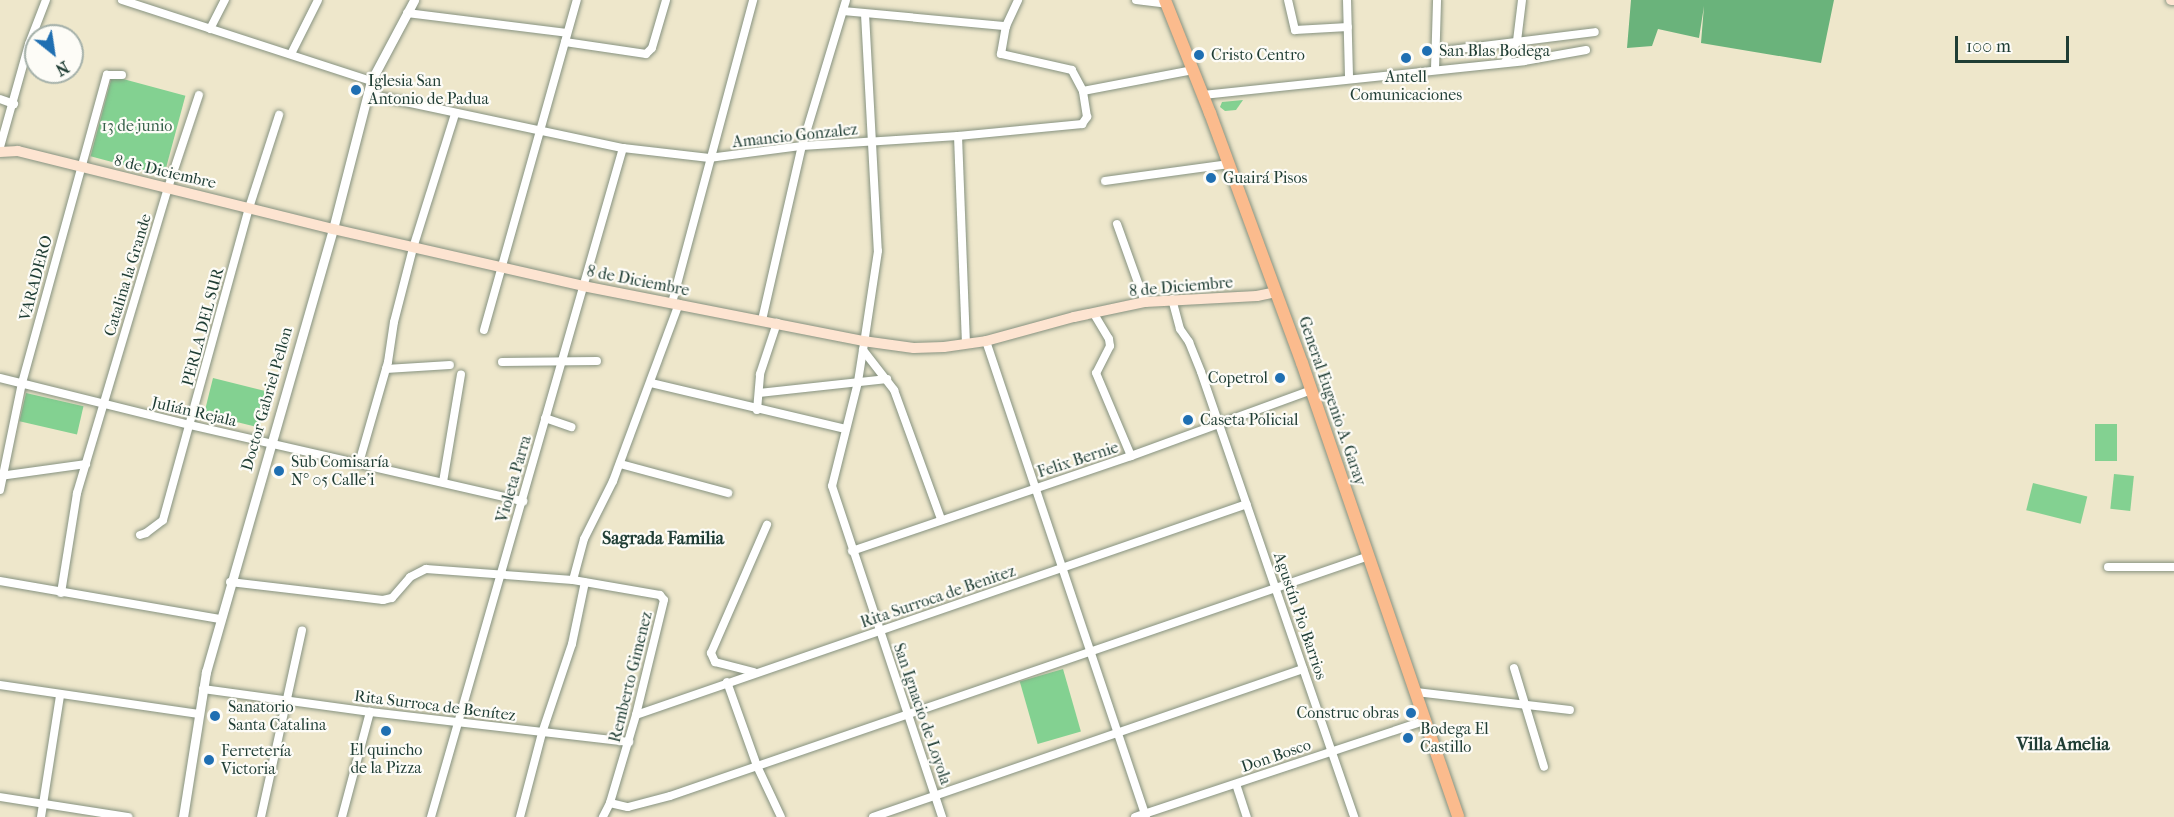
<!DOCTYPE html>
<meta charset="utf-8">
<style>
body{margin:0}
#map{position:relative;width:2174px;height:817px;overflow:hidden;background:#eee7cb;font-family:"IM FELL French Canon",serif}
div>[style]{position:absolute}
.green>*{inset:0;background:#83d191;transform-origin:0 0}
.forest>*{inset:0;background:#6ab37b}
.roads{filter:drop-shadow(0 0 2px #869280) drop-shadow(0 0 2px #869280)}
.minor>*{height:8px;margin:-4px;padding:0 4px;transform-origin:4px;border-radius:4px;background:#fff}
.tertiary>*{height:9px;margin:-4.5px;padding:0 4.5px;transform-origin:4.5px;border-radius:4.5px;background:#fff}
.secondary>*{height:10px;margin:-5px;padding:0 5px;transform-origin:5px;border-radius:5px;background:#fde4d1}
.primary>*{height:12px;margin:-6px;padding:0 6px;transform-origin:6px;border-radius:6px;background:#fbbb8d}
.dots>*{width:16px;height:16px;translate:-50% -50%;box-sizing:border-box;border:3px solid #fdfcf7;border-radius:50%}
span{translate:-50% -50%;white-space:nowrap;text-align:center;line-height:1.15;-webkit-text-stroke:4.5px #fdfcf7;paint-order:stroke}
.poi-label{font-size:16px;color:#1f3d34}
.left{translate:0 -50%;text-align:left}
.right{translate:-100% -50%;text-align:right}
.park-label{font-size:16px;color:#38624b}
.street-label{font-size:16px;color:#1f3d34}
.neighbourhood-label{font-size:18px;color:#1f3d34;font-weight:700}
.north{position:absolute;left:24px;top:24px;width:60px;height:60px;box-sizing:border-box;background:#fdfcf7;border:2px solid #a4b0a9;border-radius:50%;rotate:150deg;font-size:16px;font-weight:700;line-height:24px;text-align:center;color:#1f3d34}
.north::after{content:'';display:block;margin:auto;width:21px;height:27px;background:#1f6fb2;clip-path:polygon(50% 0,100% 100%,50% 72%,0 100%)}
.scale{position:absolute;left:1955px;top:36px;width:114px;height:27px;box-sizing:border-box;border:3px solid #1f3d34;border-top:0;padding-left:8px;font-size:18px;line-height:21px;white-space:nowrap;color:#1f3d34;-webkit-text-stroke:4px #fdfcf7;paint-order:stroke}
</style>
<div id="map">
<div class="green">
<i style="left:112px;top:76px;width:76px;height:83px;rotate:15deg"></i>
<i style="clip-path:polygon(1243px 100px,1236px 110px,1225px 111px,1220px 107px,1222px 102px)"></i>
<i style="left:213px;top:378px;width:57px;height:37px;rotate:14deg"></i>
<i style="left:26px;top:393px;width:59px;height:29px;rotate:13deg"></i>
<i style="left:2095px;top:424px;width:22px;height:37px"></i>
<i style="left:2114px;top:474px;width:20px;height:35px;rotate:6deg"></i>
<i style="left:2033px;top:483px;width:56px;height:28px;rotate:14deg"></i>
<i style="left:1063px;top:669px;width:65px;height:45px;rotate:74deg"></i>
</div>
<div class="forest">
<i style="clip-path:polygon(1631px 0,1834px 0,1821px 63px,1701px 43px,1704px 6px,1699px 38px,1658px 29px,1652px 46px,1627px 48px)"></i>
</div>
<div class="roads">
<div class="minor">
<i style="left:122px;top:0;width:262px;rotate:18deg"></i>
<i style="left:1136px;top:0;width:31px;rotate:7deg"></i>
<i style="left:1288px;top:0;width:31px;rotate:77deg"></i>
<i style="left:1295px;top:30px;width:53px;rotate:-3.2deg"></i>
<i style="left:1347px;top:0;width:79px;rotate:88.5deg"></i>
<i style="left:843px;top:11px;width:164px;rotate:5.3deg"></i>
<i style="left:407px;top:13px;width:161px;rotate:7.1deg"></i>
<i style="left:865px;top:14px;width:237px;rotate:86.9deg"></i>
<i style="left:878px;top:251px;width:100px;rotate:98.6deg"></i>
<i style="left:863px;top:350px;width:51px;rotate:52.2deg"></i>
<i style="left:894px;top:390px;width:137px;rotate:70deg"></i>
<i style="left:210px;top:29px;width:33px;rotate:-63deg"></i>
<i style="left:565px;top:42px;width:82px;rotate:8.4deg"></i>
<i style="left:646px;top:54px;width:8px;rotate:-45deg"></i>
<i style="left:652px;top:48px;width:50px;rotate:-73.7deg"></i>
<i style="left:1435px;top:52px;width:161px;rotate:-7.1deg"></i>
<i style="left:291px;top:54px;width:60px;rotate:-63.4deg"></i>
<i style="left:1505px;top:62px;width:24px;rotate:-60deg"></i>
<i style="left:1517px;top:41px;width:41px;rotate:-83deg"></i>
<i style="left:1435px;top:69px;width:69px;rotate:-88.3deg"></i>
<i style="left:1083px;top:91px;width:112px;rotate:-10.8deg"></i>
<i style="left:368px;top:94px;width:261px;rotate:12deg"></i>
<i style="left:623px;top:148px;width:87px;rotate:6.6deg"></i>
<i style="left:709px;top:158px;width:94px;rotate:-7.4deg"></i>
<i style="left:802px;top:146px;width:156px;rotate:-3.7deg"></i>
<i style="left:958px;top:136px;width:125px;rotate:-5.5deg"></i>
<i style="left:1082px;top:124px;width:9px;rotate:-54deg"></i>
<i style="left:1087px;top:117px;width:26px;rotate:-99deg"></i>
<i style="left:1083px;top:91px;width:24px;rotate:-118deg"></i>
<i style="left:1072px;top:70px;width:73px;rotate:-167.3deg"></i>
<i style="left:1001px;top:54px;width:28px;rotate:-80deg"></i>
<i style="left:1006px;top:26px;width:29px;rotate:-65deg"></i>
<i style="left:1203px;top:95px;width:323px;rotate:-6deg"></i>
<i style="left:1524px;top:61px;width:63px;rotate:-10.1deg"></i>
<i style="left:0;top:99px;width:15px;rotate:20deg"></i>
<i style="left:958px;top:136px;width:207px;rotate:87.8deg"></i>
<i style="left:0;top:147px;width:107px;rotate:-74.3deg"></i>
<i style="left:29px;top:44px;width:47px;rotate:-68.9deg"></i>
<i style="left:1105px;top:181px;width:125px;rotate:-7.8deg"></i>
<i style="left:1117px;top:224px;width:83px;rotate:70.3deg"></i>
<i style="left:1172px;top:299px;width:31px;rotate:75deg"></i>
<i style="left:1180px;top:329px;width:16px;rotate:55deg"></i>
<i style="left:1189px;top:342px;width:32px;rotate:68deg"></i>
<i style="left:1201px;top:372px;width:471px;rotate:71deg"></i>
<i style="left:672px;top:303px;width:314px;rotate:-75deg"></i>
<i style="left:1094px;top:314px;width:29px;rotate:59deg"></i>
<i style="left:1109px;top:339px;width:7px;rotate:82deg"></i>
<i style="left:1110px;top:346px;width:30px;rotate:117deg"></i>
<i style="left:1096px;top:373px;width:90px;rotate:67.1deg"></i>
<i style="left:762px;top:320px;width:179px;rotate:-77.1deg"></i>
<i style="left:802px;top:146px;width:152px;rotate:-73.2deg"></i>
<i style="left:484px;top:330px;width:343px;rotate:-74.3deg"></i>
<i style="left:986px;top:341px;width:502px;rotate:71.42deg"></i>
<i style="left:863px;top:350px;width:32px;rotate:99deg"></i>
<i style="left:858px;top:382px;width:107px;rotate:104deg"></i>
<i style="left:832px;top:486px;width:349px;rotate:71.6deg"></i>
<i style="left:502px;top:362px;width:95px;rotate:-0.6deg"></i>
<i style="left:386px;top:369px;width:64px;rotate:-3.6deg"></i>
<i style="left:0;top:378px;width:196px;rotate:13.9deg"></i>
<i style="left:190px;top:425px;width:342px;rotate:12.9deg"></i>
<i style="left:651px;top:383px;width:200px;rotate:13.3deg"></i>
<i style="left:759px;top:393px;width:129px;rotate:-6.2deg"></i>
<i style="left:757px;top:410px;width:36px;rotate:-85deg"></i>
<i style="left:760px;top:374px;width:54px;rotate:-71.6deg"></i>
<i style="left:545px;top:418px;width:28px;rotate:19deg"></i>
<i style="left:359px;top:463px;width:105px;rotate:-74deg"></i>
<i style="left:388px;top:362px;width:40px;rotate:-81.5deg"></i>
<i style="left:394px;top:322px;width:76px;rotate:-75.6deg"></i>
<i style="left:413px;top:248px;width:140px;rotate:-72.6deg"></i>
<i style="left:620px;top:464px;width:112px;rotate:15deg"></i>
<i style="left:0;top:476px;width:87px;rotate:-7.9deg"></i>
<i style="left:443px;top:482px;width:109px;rotate:-80.5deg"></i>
<i style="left:0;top:490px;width:109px;rotate:-78.4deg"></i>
<i style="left:22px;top:383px;width:320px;rotate:-74.6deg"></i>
<i style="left:107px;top:75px;width:15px"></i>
<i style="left:140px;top:535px;width:6px;rotate:-18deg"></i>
<i style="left:146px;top:533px;width:21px;rotate:-37deg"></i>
<i style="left:163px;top:520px;width:324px;rotate:-74.6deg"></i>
<i style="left:249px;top:208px;width:98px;rotate:-72.1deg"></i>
<i style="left:852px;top:551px;width:295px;rotate:-18.8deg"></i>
<i style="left:1131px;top:456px;width:192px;rotate:-20.1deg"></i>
<i style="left:2108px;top:567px;width:66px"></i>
<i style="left:573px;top:580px;width:42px;rotate:-75deg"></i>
<i style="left:584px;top:539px;width:65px;rotate:-63.4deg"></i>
<i style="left:613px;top:481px;width:189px;rotate:-69.6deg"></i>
<i style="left:0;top:581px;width:223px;rotate:9.8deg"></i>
<i style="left:230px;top:582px;width:154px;rotate:6.7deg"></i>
<i style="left:383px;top:600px;width:9px;rotate:-13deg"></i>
<i style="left:392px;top:598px;width:28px;rotate:-49deg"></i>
<i style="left:410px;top:577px;width:18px;rotate:-27deg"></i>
<i style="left:426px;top:569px;width:147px;rotate:4.3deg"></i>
<i style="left:573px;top:580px;width:88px;rotate:9.8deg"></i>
<i style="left:660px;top:595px;width:6px;rotate:51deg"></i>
<i style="left:664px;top:600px;width:118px;rotate:103.7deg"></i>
<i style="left:636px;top:715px;width:92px;rotate:106.5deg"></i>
<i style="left:610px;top:803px;width:16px;rotate:117deg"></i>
<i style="left:61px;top:593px;width:101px;rotate:-80.9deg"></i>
<i style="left:77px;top:493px;width:318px;rotate:-73.4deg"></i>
<i style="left:168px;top:188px;width:98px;rotate:-71.6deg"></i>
<i style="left:1514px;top:668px;width:103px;rotate:73.1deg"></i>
<i style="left:754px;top:672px;width:40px;rotate:-165.6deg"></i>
<i style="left:715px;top:662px;width:10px;rotate:-114deg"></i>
<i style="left:711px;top:653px;width:140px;rotate:-66.4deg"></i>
<i style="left:727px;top:682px;width:89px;rotate:70.3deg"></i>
<i style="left:757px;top:766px;width:56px;rotate:64.8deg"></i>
<i style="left:0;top:685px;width:201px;rotate:8.3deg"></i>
<i style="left:203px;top:689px;width:169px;rotate:7.8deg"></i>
<i style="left:370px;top:712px;width:261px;rotate:6.6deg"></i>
<i style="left:1416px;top:692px;width:155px;rotate:6.7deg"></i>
<i style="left:636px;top:715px;width:646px;rotate:-19.05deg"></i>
<i style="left:1236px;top:784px;width:35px;rotate:72deg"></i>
<i style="left:0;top:797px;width:130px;rotate:8.9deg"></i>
<i style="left:610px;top:803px;width:18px;rotate:13deg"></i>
<i style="left:628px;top:807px;width:43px;rotate:-14.7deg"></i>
<i style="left:670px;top:796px;width:739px;rotate:-18.95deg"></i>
<i style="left:41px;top:817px;width:123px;rotate:-81.1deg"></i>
<i style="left:261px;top:817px;width:191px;rotate:-77.6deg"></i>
<i style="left:342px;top:817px;width:109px;rotate:-75.1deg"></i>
<i style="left:431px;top:817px;width:696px;rotate:-73.99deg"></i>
<i style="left:520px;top:817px;width:87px;rotate:-75.3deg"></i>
<i style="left:542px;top:733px;width:94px;rotate:-71.4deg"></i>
<i style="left:572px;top:644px;width:63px;rotate:-78.2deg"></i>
<i style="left:873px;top:817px;width:455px;rotate:-19deg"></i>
<i style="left:1135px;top:817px;width:307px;rotate:-18.4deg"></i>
</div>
<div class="tertiary">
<i style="left:183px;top:817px;width:147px;rotate:-81deg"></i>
<i style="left:206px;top:672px;width:461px;rotate:-74deg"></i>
<i style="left:333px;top:229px;width:153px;rotate:-75.6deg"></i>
<i style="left:371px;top:81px;width:92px;rotate:-62deg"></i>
</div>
<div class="secondary">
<i style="left:2171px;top:0;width:3px"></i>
<i style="left:0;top:152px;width:18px;rotate:-3deg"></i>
<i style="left:18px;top:151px;width:325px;rotate:13.9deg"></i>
<i style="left:333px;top:229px;width:256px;rotate:12.8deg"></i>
<i style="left:583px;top:286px;width:285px;rotate:11.1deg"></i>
<i style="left:863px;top:341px;width:51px;rotate:7.8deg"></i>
<i style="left:914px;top:348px;width:30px;rotate:-2deg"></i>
<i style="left:944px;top:347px;width:42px;rotate:-8.1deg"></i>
<i style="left:986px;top:341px;width:91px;rotate:-15.3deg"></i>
<i style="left:1074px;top:317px;width:73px;rotate:-11.9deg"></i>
<i style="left:1145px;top:302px;width:112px;rotate:-3.1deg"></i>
<i style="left:1257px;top:296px;width:19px;rotate:-12deg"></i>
</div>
<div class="primary">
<i style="left:1165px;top:0;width:122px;rotate:68.3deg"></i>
<i style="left:1210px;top:113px;width:266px;rotate:69.8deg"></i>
<i style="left:1302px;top:363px;width:480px;rotate:71deg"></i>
</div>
</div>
<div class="dots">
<i style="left:1427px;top:51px;background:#1f6fb2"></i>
<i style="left:1199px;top:55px;background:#1f6fb2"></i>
<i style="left:1406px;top:58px;background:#1f6fb2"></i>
<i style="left:356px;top:90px;background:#1f6fb2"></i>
<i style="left:1211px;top:178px;background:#1f6fb2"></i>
<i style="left:1280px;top:378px;background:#1f6fb2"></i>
<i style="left:1188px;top:420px;background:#1f6fb2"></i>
<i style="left:279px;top:471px;background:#1f6fb2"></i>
<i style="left:1411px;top:713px;background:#1f6fb2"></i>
<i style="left:215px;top:716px;background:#1f6fb2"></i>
<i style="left:386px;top:731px;background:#1f6fb2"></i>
<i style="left:1408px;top:738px;background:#1f6fb2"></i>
<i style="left:209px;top:760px;background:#1f6fb2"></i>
</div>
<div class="poi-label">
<span class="left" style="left:1439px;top:51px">San Blas Bodega</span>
<span class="left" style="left:1211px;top:55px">Cristo Centro</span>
<span style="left:1406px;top:86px">Antell<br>Comunicaciones</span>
<span class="left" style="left:368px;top:90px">Iglesia San<br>Antonio de Padua</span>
<span class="left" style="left:1223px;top:178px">Guairá Pisos</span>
<span class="right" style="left:1268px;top:378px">Copetrol</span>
<span class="left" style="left:1200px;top:420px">Caseta Policial</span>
<span class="left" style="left:291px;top:471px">Sub Comisaría<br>N° 05 Calle'i</span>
<span class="left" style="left:228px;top:716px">Sanatorio<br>Santa Catalina</span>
<span class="right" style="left:1399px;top:713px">Construc obras</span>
<span class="left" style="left:1420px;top:738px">Bodega El<br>Castillo</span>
<span style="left:386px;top:759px">El quincho<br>de la Pizza</span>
<span class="left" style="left:221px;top:760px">Ferretería<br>Victoria</span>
</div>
<div class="park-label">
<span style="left:137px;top:126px">13 de junio</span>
</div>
<div class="street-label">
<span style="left:795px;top:136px;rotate:-6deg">Amancio Gonzalez</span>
<span style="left:165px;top:172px;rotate:13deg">8 de Diciembre</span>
<span style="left:128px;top:275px;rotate:-73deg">Catalina la Grande</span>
<span style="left:36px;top:278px;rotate:-75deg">VARADERO</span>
<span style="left:638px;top:281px;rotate:11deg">8 de Diciembre</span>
<span style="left:1181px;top:287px;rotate:-5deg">8 de Diciembre</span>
<span style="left:203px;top:327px;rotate:-75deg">PERLA DEL SUR</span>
<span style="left:267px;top:399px;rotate:-74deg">Doctor Gabriel Pellon</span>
<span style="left:1332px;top:401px;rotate:71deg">General Eugenio A. Garay</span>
<span style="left:194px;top:412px;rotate:13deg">Julián Rejala</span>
<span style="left:1078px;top:460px;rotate:-18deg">Felix Bernie</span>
<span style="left:514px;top:479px;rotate:-74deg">Violeta Parra</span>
<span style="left:938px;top:597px;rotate:-19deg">Rita Surroca de Benitez</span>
<span style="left:1300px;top:616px;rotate:71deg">Agustín Pio Barrios</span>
<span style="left:631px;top:677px;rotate:-76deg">Remberto Gimenez</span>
<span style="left:435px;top:706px;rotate:7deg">Rita Surroca de Benítez</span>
<span style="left:922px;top:714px;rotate:71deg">San Ignacio de Loyola</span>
<span style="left:1276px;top:756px;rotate:-19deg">Don Bosco</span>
</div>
<div class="neighbourhood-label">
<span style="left:663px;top:539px">Sagrada Familia</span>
<span style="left:2063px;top:745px">Villa Amelia</span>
</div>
<div class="north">N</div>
<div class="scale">100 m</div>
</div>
